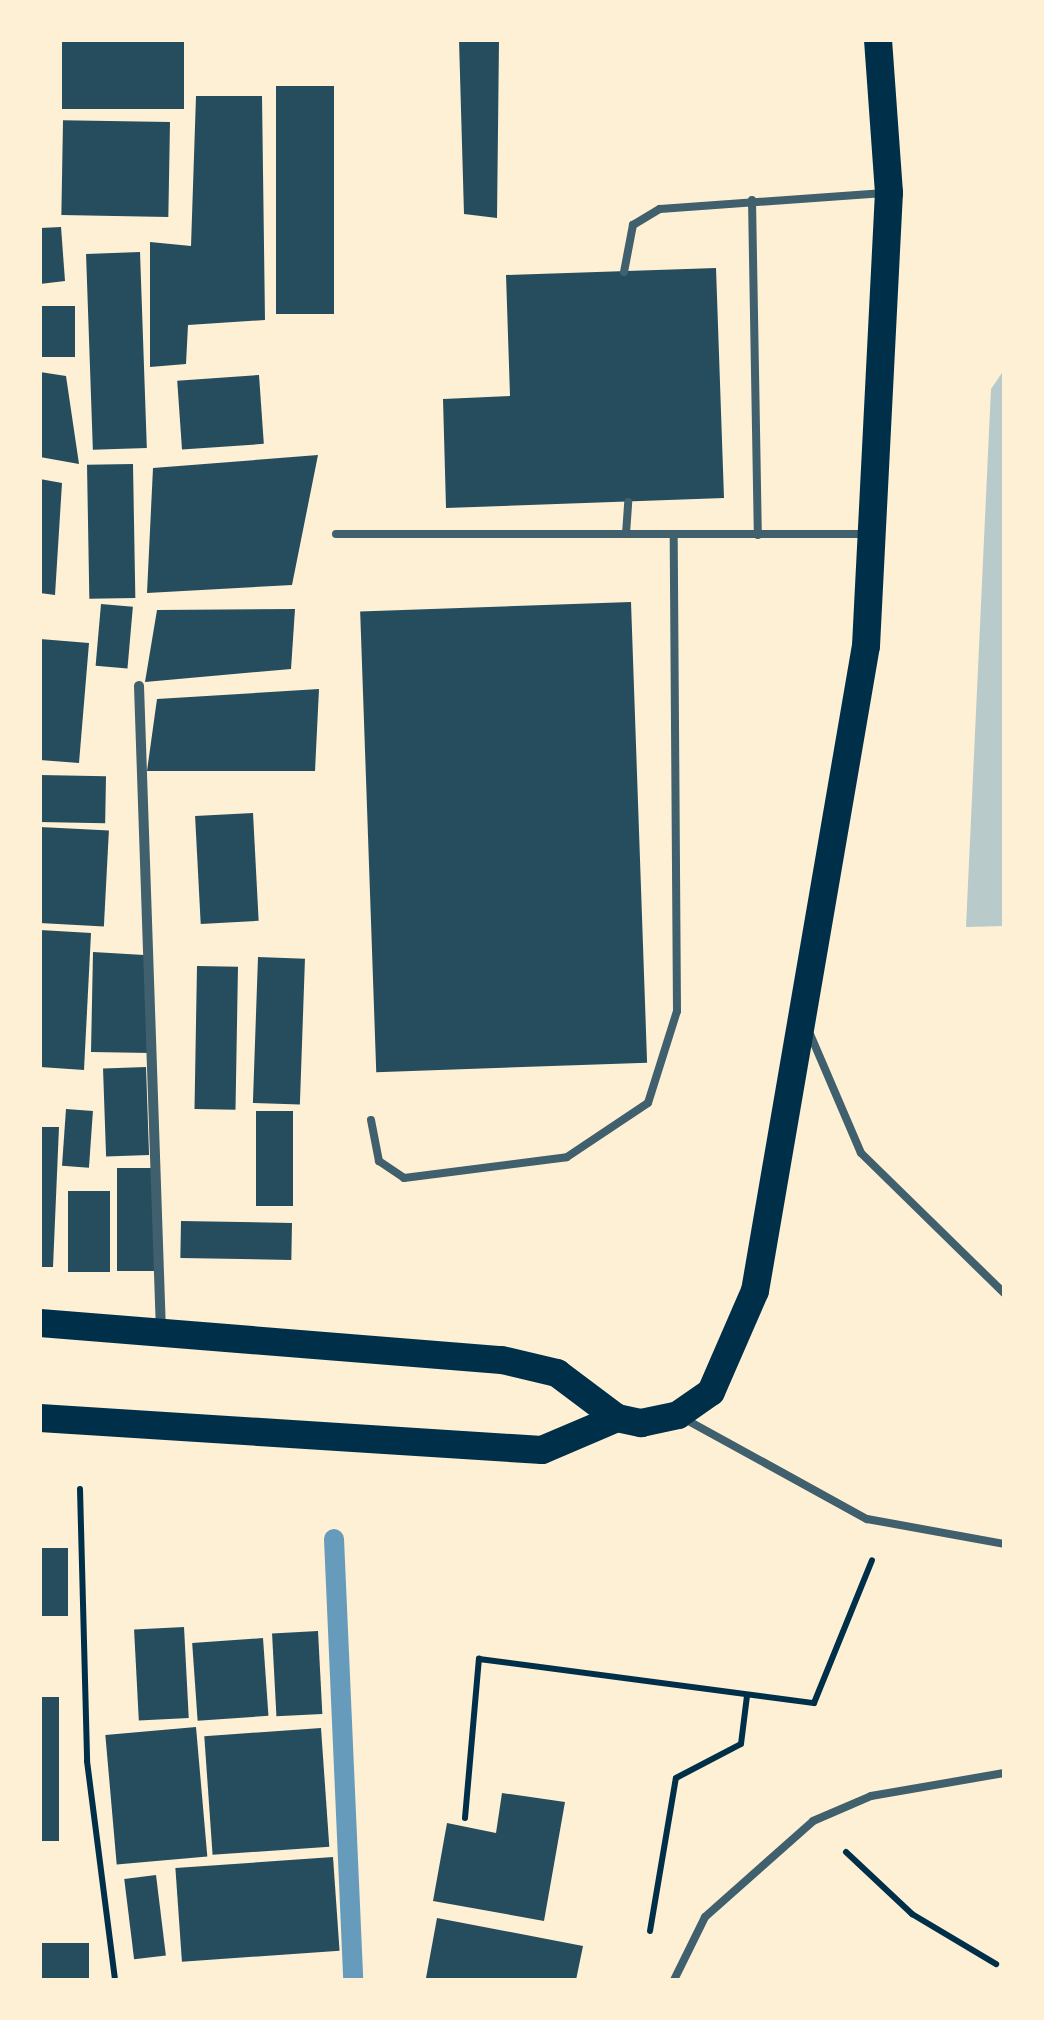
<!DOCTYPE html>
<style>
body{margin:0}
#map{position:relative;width:1044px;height:2020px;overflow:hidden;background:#fdf0d5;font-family:"Playfair Display",serif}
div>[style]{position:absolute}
.green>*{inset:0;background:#b9caca}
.stream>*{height:20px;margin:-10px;padding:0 10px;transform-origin:10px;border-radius:10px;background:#669bbc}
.building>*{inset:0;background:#264d5e;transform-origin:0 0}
.path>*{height:6px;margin:-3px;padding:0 3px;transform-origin:3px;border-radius:3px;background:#003049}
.service>*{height:8px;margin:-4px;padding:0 4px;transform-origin:4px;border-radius:4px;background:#3f606c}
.minor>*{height:10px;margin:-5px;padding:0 5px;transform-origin:5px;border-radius:5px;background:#3f606c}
.trunk>*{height:28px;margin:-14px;padding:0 14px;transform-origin:14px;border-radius:14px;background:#003049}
span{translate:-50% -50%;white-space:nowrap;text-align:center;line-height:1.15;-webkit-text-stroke:8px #fdf0d5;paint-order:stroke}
.frame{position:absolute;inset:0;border:42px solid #fdf0d5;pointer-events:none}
</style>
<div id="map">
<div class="green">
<i style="clip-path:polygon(1004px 370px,1004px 926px,966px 927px,991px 389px)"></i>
</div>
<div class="stream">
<i style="left:334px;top:1539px;width:441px;rotate:87.5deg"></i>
</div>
<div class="building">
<i style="left:62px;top:40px;width:122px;height:69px"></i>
<i style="clip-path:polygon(459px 40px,499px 40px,497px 218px,464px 214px)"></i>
<i style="left:334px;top:86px;width:228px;height:58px;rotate:90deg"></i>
<i style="clip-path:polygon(196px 96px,262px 96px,265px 320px,188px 325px,186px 364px,150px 367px,150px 242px,191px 246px)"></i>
<i style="left:170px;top:122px;width:95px;height:107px;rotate:91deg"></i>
<i style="clip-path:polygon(61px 227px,65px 281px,40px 284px,40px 228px)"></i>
<i style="left:140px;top:252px;width:196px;height:54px;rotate:88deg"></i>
<i style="clip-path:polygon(716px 268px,724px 498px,446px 508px,443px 399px,510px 396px,506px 275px)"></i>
<i style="left:40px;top:306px;width:35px;height:51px"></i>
<i style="clip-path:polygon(40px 372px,66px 376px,79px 464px,40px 457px)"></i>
<i style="left:259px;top:375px;width:69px;height:82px;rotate:86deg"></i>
<i style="clip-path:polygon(318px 455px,292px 585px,147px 593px,153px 468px)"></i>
<i style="left:133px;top:464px;width:134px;height:46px;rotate:89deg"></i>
<i style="clip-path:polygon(40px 479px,62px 483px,55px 595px,40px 593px)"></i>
<i style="left:631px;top:602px;width:461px;height:271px;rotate:88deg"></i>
<i style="left:101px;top:604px;width:32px;height:62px;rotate:5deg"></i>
<i style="clip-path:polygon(295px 609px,291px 669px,145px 682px,157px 610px)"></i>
<i style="clip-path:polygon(40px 639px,89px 643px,79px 763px,40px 760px)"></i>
<i style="clip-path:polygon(319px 689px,315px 771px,147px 771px,157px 699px)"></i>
<i style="left:40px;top:775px;width:66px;height:47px;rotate:1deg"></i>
<i style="left:253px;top:813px;width:108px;height:58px;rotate:87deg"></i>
<i style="left:40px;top:827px;width:69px;height:96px;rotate:3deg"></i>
<i style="clip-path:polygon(40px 930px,91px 933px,84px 1070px,40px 1067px)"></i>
<i style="clip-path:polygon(93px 952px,144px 955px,151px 1053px,91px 1052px)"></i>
<i style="left:258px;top:957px;width:47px;height:146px;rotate:2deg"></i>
<i style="left:197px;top:966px;width:41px;height:143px;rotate:1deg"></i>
<i style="left:146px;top:1067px;width:88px;height:43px;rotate:88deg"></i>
<i style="left:66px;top:1109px;width:27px;height:57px;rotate:4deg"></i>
<i style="left:256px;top:1111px;width:37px;height:95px"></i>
<i style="clip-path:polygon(40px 1127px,59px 1127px,53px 1267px,40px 1267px)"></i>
<i style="left:117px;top:1168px;width:37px;height:103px"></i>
<i style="left:110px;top:1191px;width:81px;height:42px;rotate:90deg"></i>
<i style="left:181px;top:1221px;width:111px;height:37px;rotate:1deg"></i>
<i style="left:40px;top:1548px;width:28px;height:68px"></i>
<i style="left:184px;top:1627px;width:91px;height:50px;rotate:87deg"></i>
<i style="left:318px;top:1631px;width:83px;height:46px;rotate:87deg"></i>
<i style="left:263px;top:1638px;width:78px;height:71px;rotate:86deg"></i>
<i style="left:59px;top:1697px;width:144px;height:19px;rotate:90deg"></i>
<i style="left:196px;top:1727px;width:130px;height:91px;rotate:85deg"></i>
<i style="left:321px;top:1728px;width:119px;height:117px;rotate:86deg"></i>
<i style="clip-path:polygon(502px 1793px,565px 1802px,544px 1921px,433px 1901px,447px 1823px,496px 1833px)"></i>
<i style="left:333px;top:1857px;width:94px;height:158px;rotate:86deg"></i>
<i style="left:156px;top:1875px;width:81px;height:32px;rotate:83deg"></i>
<i style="clip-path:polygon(437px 1918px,583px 1946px,576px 1980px,426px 1978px)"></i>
<i style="left:40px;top:1943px;width:49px;height:37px"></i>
</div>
<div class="path">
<i style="left:80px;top:1489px;width:272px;rotate:88.5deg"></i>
<i style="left:87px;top:1761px;width:221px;rotate:82.7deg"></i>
<i style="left:465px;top:1818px;width:160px;rotate:-85deg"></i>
<i style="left:479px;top:1659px;width:338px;rotate:7.5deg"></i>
<i style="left:814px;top:1703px;width:154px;rotate:-67.9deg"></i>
<i style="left:846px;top:1852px;width:91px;rotate:43.2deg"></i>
<i style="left:912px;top:1914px;width:98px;rotate:30.8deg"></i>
<i style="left:650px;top:1931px;width:155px;rotate:-80.4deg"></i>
<i style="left:676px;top:1778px;width:73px;rotate:-27.6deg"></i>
<i style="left:741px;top:1744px;width:48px;rotate:-82.9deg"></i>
</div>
<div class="service">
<i style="left:752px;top:200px;width:335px;rotate:89deg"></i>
<i style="left:624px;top:272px;width:48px;rotate:-79.2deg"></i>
<i style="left:633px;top:225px;width:31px;rotate:-31deg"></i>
<i style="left:660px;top:209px;width:225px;rotate:-4.1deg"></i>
<i style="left:336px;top:534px;width:528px"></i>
<i style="left:626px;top:534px;width:32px;rotate:-86deg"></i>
<i style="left:810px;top:1034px;width:129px;rotate:66.8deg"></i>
<i style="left:861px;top:1153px;width:200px;rotate:44.4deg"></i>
<i style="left:371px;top:1120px;width:42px;rotate:79deg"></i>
<i style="left:379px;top:1161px;width:30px;rotate:34deg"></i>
<i style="left:404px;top:1178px;width:164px;rotate:-7.3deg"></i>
<i style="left:567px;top:1157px;width:97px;rotate:-33.7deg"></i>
<i style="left:648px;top:1103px;width:96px;rotate:-72.5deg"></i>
<i style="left:677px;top:1011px;width:477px;rotate:-90.4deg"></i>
<i style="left:683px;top:1418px;width:210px;rotate:28.8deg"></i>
<i style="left:867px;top:1519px;width:139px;rotate:10.3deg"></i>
<i style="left:674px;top:1980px;width:70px;rotate:-63.8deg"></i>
<i style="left:705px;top:1917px;width:144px;rotate:-41.6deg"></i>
<i style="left:813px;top:1821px;width:63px;rotate:-23.3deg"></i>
<i style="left:871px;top:1796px;width:135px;rotate:-9.8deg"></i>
</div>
<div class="minor">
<i style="left:139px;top:686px;width:646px;rotate:88.05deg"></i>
</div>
<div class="trunk">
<i style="left:40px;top:1323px;width:463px;rotate:4.6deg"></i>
<i style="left:502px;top:1360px;width:57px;rotate:13.3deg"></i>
<i style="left:557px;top:1373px;width:75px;rotate:36.9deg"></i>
<i style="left:617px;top:1418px;width:25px;rotate:12deg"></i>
<i style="left:641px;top:1423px;width:38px;rotate:-12deg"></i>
<i style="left:678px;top:1415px;width:40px;rotate:-34.9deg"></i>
<i style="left:711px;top:1392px;width:110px;rotate:-66.5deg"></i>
<i style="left:755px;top:1291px;width:654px;rotate:-80.24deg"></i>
<i style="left:866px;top:646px;width:454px;rotate:-87.1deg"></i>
<i style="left:889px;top:193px;width:153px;rotate:-94.1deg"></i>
<i style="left:40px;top:1418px;width:503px;rotate:3.65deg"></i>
<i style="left:542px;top:1450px;width:82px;rotate:-23.1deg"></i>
</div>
<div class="frame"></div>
</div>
